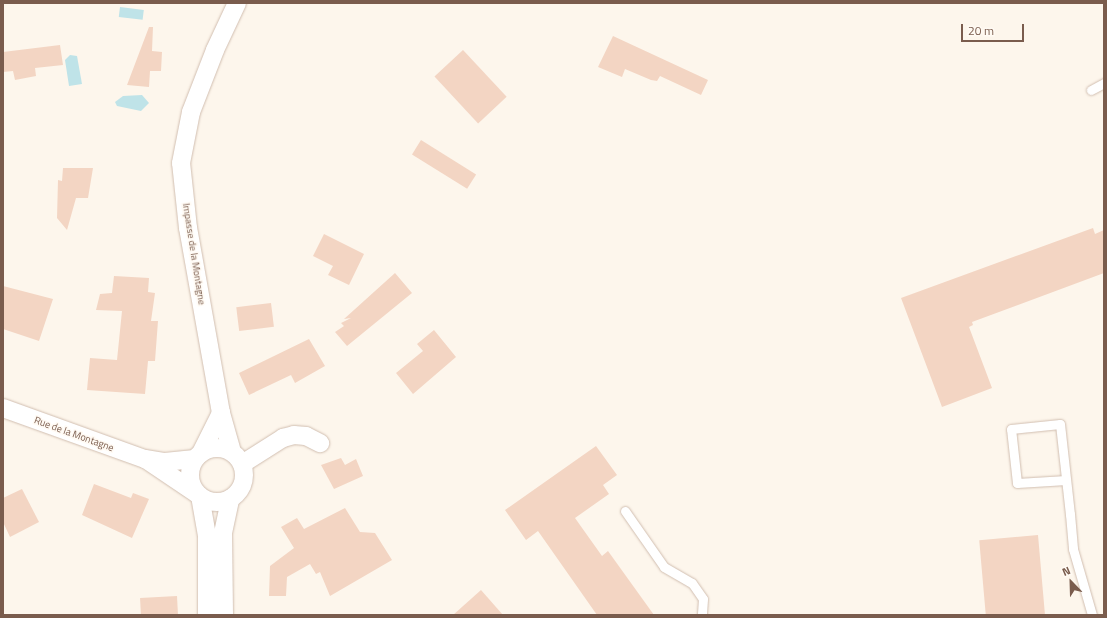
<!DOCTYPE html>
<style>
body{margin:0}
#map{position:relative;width:1107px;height:618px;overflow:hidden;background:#fdf6ec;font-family:"Titillium Web",sans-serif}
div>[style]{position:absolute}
.water>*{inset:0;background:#bfe3e8;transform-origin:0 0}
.building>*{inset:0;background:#f3d5c3;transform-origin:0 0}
.roads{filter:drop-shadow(0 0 1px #d1beb0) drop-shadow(0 0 1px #d1beb0)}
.service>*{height:9px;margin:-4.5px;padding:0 4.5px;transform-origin:4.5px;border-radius:4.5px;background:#fff}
.minor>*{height:18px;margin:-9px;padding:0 9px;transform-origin:9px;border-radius:9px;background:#fff}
.minor>.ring{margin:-9px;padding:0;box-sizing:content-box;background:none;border:18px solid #fff;border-radius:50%}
span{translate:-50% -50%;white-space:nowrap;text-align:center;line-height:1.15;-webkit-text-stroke:3px #fffaf3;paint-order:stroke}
.street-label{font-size:10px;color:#7a5c4d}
.frame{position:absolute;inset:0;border:4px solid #7a5c4d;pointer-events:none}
.north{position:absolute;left:1051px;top:562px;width:40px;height:40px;-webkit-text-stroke:3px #fffaf3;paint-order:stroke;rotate:337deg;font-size:11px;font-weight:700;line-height:16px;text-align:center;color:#7a5c4d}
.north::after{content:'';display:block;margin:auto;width:14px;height:18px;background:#7a5c4d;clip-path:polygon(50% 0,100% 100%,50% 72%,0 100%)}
.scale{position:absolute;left:961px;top:24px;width:63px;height:18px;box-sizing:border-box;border:2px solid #7a5c4d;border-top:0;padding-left:5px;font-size:12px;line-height:14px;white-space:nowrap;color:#7a5c4d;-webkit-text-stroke:3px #fffaf3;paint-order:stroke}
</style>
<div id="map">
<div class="water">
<i style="left:120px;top:7px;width:24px;height:10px;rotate:7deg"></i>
<i style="clip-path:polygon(70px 55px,77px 56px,82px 84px,69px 86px,65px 60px)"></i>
<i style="clip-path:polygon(142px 95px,149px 103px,141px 111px,117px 106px,115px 102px,123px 96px)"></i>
</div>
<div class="building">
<i style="clip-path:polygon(149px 27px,153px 27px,152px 51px,162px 52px,161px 71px,150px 71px,149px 87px,127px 85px)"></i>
<i style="clip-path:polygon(613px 36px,708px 80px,701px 95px,660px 76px,657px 81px,651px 80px,625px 69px,622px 77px,598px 67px)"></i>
<i style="clip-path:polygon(60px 45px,63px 65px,35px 68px,36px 76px,15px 80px,13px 71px,3px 72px,3px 52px)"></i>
<i style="left:463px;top:50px;width:64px;height:39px;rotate:47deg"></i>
<i style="left:421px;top:140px;width:65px;height:17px;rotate:32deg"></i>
<i style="clip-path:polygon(63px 168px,93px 168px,88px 198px,76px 198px,67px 230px,57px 218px,58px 180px,62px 181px)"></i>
<i style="clip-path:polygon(1093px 228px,1095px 234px,1104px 230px,1104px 273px,972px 322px,973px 325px,969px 327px,992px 388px,942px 407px,901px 298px)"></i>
<i style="clip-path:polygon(324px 234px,364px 254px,349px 285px,328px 275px,333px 266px,313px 256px)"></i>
<i style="clip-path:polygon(395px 273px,412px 293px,347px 346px,335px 332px,344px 326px,341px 323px,351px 318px,344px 319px)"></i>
<i style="clip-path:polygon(114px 276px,149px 278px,148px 292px,155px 293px,151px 321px,158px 321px,155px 361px,148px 361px,145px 394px,87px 390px,90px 358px,117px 360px,122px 311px,96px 310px,100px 294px,112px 293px)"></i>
<i style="clip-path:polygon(3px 286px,53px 299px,39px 341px,3px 329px)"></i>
<i style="left:271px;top:303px;width:24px;height:35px;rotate:83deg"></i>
<i style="clip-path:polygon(434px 330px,456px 357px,413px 394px,396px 373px,423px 351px,417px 344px)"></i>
<i style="clip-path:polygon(309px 339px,325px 366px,295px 383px,291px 375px,249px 395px,239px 373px)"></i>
<i style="clip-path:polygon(596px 446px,617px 475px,603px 485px,609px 494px,575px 518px,602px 556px,608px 551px,654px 615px,597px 615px,538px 531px,526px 540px,505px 510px)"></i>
<i style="clip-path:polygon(341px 458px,345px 465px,356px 459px,363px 476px,334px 489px,321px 465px)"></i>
<i style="clip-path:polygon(94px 484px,131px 498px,133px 493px,149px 499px,132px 538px,82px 515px)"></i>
<i style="clip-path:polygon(22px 489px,39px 522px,10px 537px,3px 522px,3px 498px)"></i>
<i style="clip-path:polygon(345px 508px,360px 532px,375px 533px,392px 560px,330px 596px,320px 572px,316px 574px,310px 564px,287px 577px,286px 596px,269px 596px,270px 566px,294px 548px,281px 527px,297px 518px,304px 529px)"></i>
<i style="left:1038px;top:535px;width:80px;height:59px;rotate:85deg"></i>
<i style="clip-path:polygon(481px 590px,503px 615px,453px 615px)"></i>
<i style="left:177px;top:596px;width:19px;height:37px;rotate:87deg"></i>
</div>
<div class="roads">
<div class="service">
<i style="left:1091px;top:90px;width:15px;rotate:-28deg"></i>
<i style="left:1066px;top:480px;width:49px;rotate:176.5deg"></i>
<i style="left:1017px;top:483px;width:54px;rotate:-96.3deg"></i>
<i style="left:1011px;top:429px;width:49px;rotate:-5.8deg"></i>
<i style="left:1060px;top:424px;width:91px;rotate:83.7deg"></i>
<i style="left:1070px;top:514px;width:35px;rotate:85deg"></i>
<i style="left:1073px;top:549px;width:69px;rotate:73.9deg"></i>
<i style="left:625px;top:511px;width:68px;rotate:55.1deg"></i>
<i style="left:664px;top:567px;width:32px;rotate:30deg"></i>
<i style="left:692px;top:583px;width:19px;rotate:55deg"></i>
<i style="left:703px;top:599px;width:16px;rotate:94deg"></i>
</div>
<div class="minor">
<i style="left:3px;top:408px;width:151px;rotate:19.8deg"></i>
<i style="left:145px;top:459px;width:20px;rotate:9deg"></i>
<i style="left:165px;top:462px;width:30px;rotate:-6deg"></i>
<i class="ring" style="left:190px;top:448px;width:36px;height:36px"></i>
<i style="left:232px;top:452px;width:41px;rotate:-105.8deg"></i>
<i style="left:221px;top:413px;width:188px;rotate:-100.1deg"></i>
<i style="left:188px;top:228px;width:65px;rotate:-96.1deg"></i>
<i style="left:181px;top:163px;width:52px;rotate:-78.9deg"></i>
<i style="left:191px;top:112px;width:66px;rotate:-68.8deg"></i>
<i style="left:215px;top:50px;width:52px;rotate:-64.9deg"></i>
<i style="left:201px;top:453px;width:45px;rotate:-63.4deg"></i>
<i style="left:147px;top:460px;width:59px;rotate:34deg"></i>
<i style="left:242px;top:464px;width:49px;rotate:-32.4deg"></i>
<i style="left:283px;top:438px;width:11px;rotate:-15deg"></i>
<i style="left:294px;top:435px;width:12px;rotate:5deg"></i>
<i style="left:306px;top:436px;width:16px;rotate:27deg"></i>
<i style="left:200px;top:496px;width:39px;rotate:80deg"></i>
<i style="left:207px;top:534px;width:81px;rotate:90deg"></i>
<i style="left:224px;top:615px;width:82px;rotate:-90.7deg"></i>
<i style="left:223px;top:533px;width:35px;rotate:-78deg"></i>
</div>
</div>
<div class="street-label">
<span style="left:194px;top:254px;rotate:81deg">Impasse de la Montagne</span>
<span style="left:74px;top:434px;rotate:20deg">Rue de la Montagne</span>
</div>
<div class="frame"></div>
<div class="north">N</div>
<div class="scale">20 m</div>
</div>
